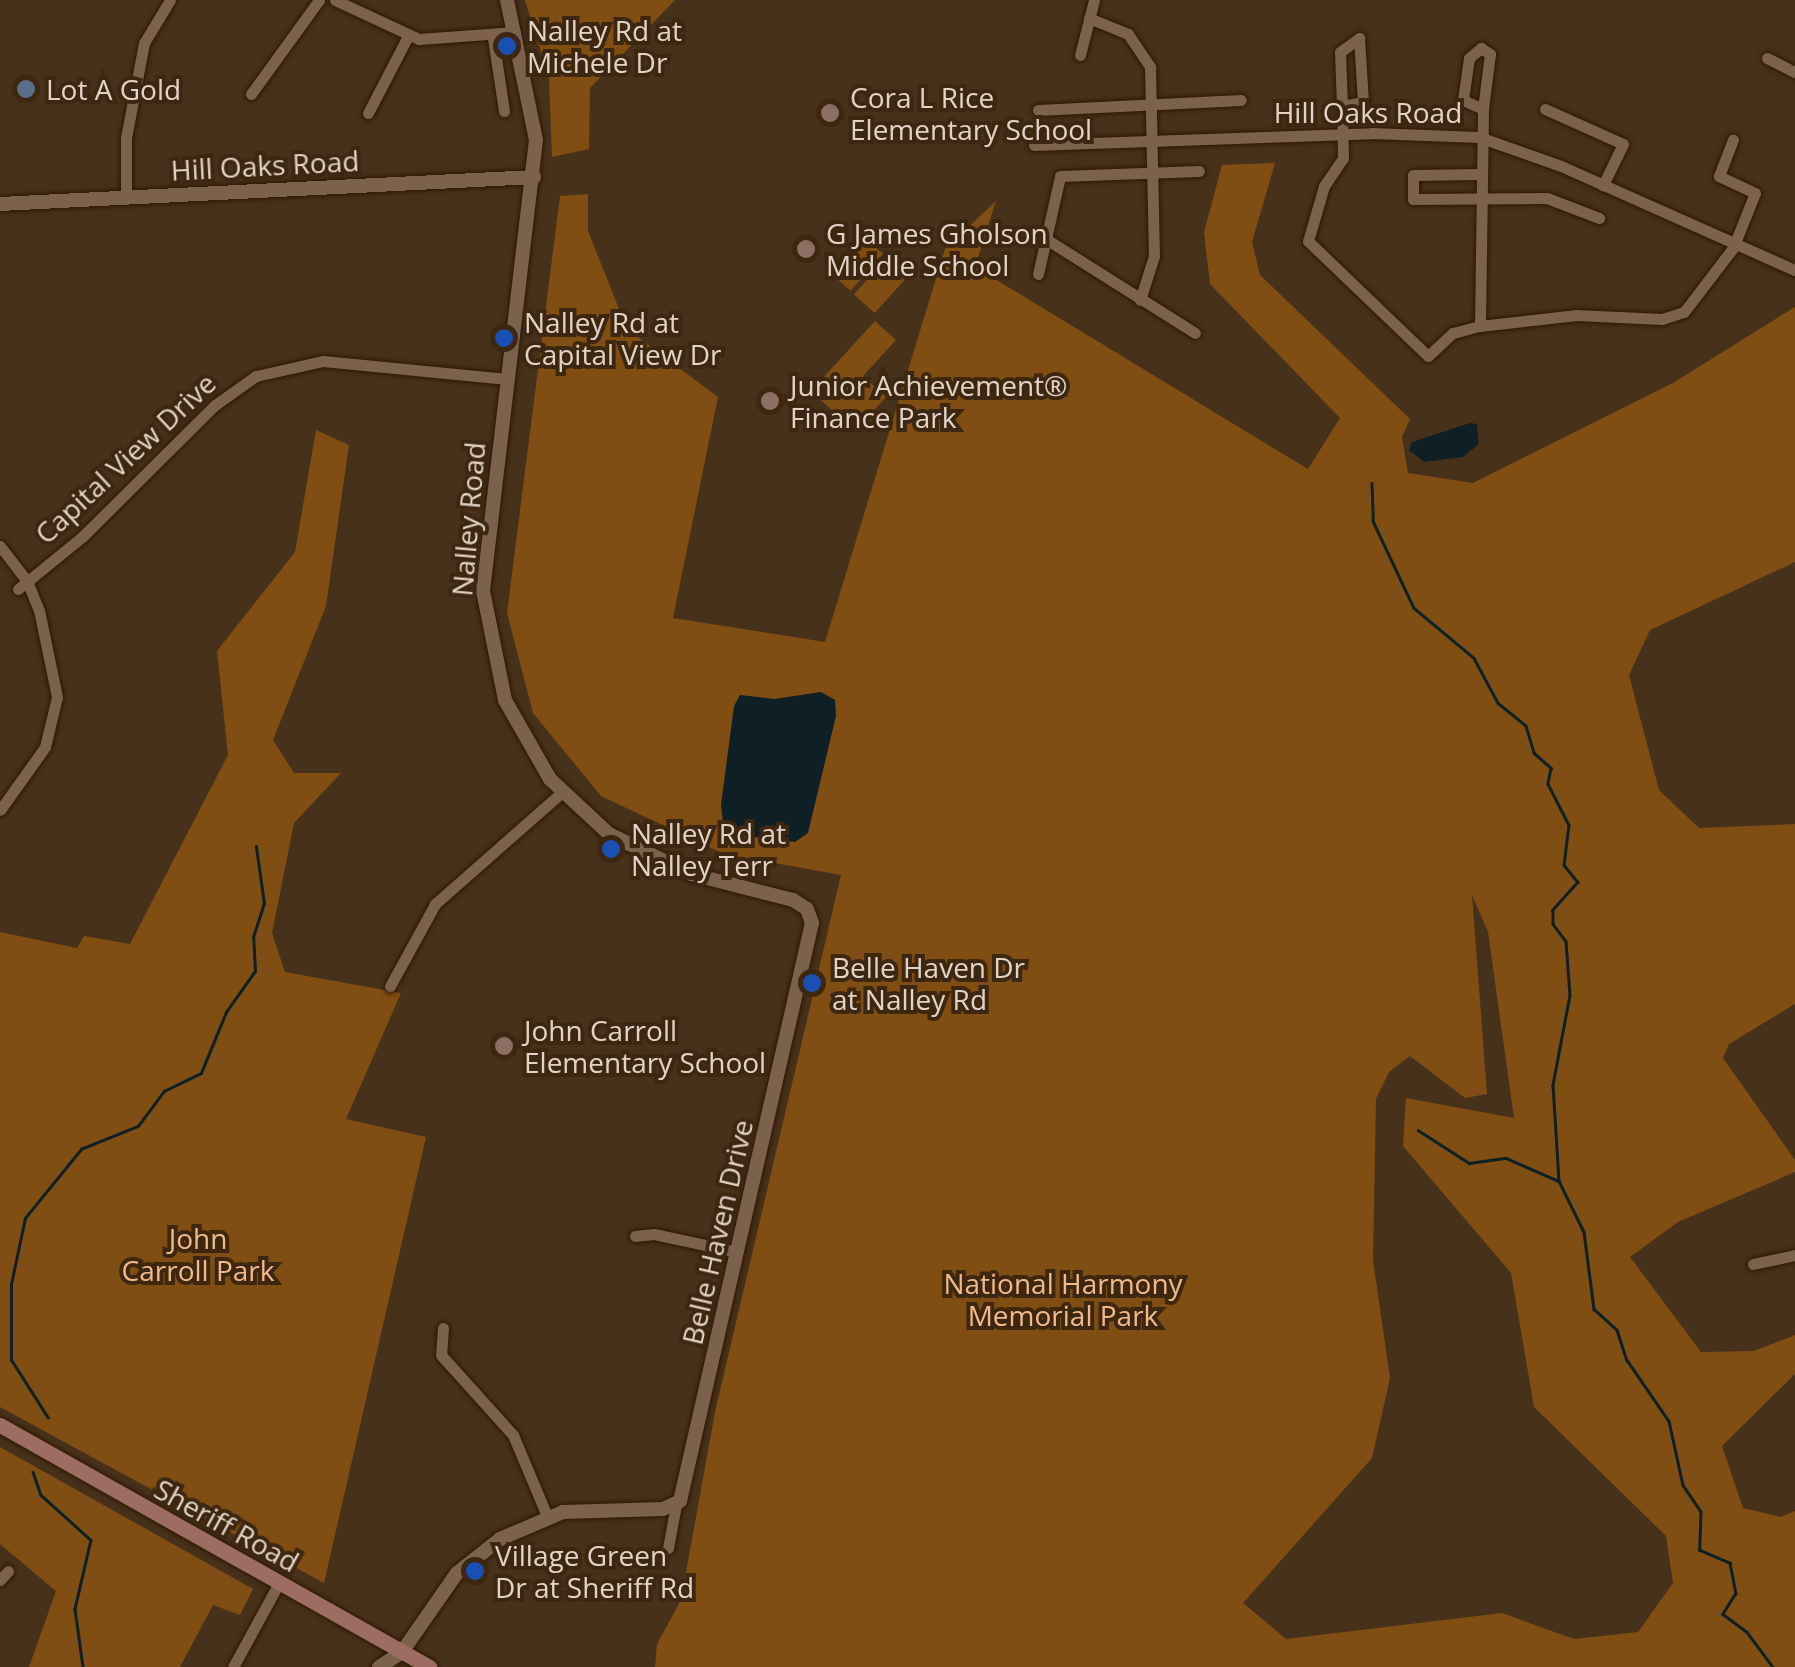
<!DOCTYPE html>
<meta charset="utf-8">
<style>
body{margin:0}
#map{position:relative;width:1795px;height:1667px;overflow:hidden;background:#48311b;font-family:"Open Sans",sans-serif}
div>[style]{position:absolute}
.green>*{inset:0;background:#804d13;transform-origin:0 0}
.water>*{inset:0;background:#0e2025}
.stream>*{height:2.5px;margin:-1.25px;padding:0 1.25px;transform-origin:1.25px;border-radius:1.25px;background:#0e2025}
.roads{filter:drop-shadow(0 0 2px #2d1803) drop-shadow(0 0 2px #2d1803)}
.minor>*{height:11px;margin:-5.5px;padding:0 5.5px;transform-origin:5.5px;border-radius:5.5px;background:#7c624c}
.tertiary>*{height:14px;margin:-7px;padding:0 7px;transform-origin:7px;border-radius:7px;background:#7c624c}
.secondary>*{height:15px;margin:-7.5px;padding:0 7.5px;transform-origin:7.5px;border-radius:7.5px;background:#9c6d60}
.dots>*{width:28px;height:28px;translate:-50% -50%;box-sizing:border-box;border:5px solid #3d2711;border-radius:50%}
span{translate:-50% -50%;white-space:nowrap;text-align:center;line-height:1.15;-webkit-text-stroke:8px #3d2711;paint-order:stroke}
.poi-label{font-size:28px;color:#e2d3c6}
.left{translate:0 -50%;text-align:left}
.street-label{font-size:28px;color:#e2d3c6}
.park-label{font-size:28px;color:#f3ba86}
</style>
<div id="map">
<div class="green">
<i style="clip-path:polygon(525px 0,675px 0,590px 88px,589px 149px,552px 157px,549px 78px)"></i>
<i style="clip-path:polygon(evenodd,1275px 163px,1252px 242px,1260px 275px,1410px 419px,1402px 437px,1408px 473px,1473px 483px,1673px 383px,1795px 307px,1795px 562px,1650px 630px,1629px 675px,1659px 790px,1699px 828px,1795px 824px,1795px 1004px,1729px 1044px,1723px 1058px,1795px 1160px,1795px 1172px,1678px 1222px,1630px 1257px,1701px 1352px,1754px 1351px,1795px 1335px,1795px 1374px,1722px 1446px,1743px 1508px,1781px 1517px,1795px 1511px,1795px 1667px,655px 1667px,657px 1644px,681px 1600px,715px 1412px,841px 875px,724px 854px,601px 796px,533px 713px,507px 613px,560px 196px,588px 194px,588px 231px,627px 329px,718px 397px,673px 618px,825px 642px,945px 249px,996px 201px,975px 267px,1308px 469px,1340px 418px,1210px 284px,1204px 232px,1222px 165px,1275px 163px,1472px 895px,1488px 932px,1514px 1118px,1406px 1098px,1403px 1146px,1511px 1273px,1534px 1407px,1666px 1536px,1673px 1583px,1638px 1632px,1574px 1639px,1502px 1613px,1286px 1639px,1243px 1603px,1372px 1458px,1390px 1378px,1373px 1260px,1376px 1099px,1389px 1072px,1410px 1056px,1465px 1098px,1487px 1094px,1472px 895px)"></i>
<i style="left:867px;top:240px;width:21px;height:49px;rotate:41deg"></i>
<i style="left:892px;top:252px;width:28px;height:57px;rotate:42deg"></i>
<i style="clip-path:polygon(875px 321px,896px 340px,863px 376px,886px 397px,855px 431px,811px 391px)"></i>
<i style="clip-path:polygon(316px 430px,349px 445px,326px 606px,273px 740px,294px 773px,341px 773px,294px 823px,272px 933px,285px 972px,401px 993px,346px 1119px,426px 1137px,324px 1583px,0 1407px,0 932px,77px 948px,84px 936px,130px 944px,228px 755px,217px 651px,295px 552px)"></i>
<i style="clip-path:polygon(0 1447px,253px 1589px,240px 1615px,213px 1605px,180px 1667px,29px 1667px,56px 1591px,0 1544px)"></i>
</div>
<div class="water">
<i style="clip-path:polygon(1470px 423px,1477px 424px,1479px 444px,1463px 457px,1424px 462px,1409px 450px,1412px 442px)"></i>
<i style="clip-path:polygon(821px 692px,835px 700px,836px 716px,808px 833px,795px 842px,736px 835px,723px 823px,721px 805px,734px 706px,740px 695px,774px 699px)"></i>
</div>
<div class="stream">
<i style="left:1372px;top:483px;width:38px;rotate:88deg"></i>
<i style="left:1373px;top:521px;width:96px;rotate:64.8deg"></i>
<i style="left:1414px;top:608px;width:78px;rotate:39.8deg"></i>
<i style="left:1474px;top:658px;width:51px;rotate:61.9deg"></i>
<i style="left:1498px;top:703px;width:36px;rotate:39deg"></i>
<i style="left:1526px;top:726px;width:28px;rotate:73deg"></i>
<i style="left:1534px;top:753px;width:23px;rotate:41deg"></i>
<i style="left:1551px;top:768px;width:16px;rotate:101deg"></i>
<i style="left:1548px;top:784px;width:46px;rotate:62.9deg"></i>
<i style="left:1569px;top:825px;width:40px;rotate:97.1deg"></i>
<i style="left:1564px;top:865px;width:22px;rotate:51deg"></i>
<i style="left:1578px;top:882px;width:38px;rotate:132deg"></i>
<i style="left:1553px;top:910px;width:14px;rotate:90deg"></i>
<i style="left:1553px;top:924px;width:21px;rotate:53deg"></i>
<i style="left:1566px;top:941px;width:54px;rotate:85.8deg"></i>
<i style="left:1570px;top:995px;width:92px;rotate:100.7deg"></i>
<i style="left:1553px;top:1085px;width:96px;rotate:86.4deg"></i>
<i style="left:1559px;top:1181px;width:57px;rotate:63.9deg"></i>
<i style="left:1584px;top:1232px;width:78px;rotate:82.6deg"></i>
<i style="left:1594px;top:1309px;width:31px;rotate:42deg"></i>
<i style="left:1617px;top:1330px;width:32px;rotate:72deg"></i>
<i style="left:1627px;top:1360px;width:74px;rotate:55.5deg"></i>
<i style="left:1669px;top:1421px;width:66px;rotate:77.7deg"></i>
<i style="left:1683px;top:1485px;width:32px;rotate:56deg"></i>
<i style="left:1701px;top:1512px;width:38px;rotate:92deg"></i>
<i style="left:1700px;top:1550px;width:33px;rotate:23deg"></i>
<i style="left:1730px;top:1563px;width:31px;rotate:79deg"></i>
<i style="left:1736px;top:1593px;width:25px;rotate:122deg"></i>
<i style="left:1723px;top:1614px;width:30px;rotate:37deg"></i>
<i style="left:1747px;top:1632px;width:44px;rotate:53.4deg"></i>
<i style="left:1418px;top:1130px;width:61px;rotate:32.9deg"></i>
<i style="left:1469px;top:1163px;width:37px;rotate:-8deg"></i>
<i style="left:1506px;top:1158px;width:58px;rotate:23.5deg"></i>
<i style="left:48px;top:1418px;width:69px;rotate:-122.5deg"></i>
<i style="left:11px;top:1360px;width:76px;rotate:-90deg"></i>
<i style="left:11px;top:1284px;width:67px;rotate:-78deg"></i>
<i style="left:25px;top:1218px;width:89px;rotate:-50.9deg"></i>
<i style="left:81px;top:1149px;width:61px;rotate:-22deg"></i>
<i style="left:138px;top:1126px;width:44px;rotate:-53.4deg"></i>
<i style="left:164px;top:1091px;width:41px;rotate:-25.9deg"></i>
<i style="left:201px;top:1073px;width:66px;rotate:-67.7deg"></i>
<i style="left:226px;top:1012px;width:50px;rotate:-54.7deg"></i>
<i style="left:255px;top:971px;width:34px;rotate:-93deg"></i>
<i style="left:253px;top:937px;width:35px;rotate:-72deg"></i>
<i style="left:264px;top:904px;width:58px;rotate:-98deg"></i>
<i style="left:33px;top:1472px;width:24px;rotate:71deg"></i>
<i style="left:41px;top:1495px;width:67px;rotate:42deg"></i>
<i style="left:91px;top:1540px;width:71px;rotate:103.1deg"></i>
<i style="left:75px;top:1609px;width:59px;rotate:82.1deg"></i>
</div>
<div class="roads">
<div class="minor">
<i style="left:335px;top:0;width:93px;rotate:24.9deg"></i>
<i style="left:419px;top:39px;width:96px;rotate:-4.2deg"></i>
<i style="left:1089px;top:18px;width:42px;rotate:22.3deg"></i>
<i style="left:1128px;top:34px;width:40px;rotate:56deg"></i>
<i style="left:1150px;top:67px;width:189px;rotate:88.8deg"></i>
<i style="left:1154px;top:256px;width:46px;rotate:107.7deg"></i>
<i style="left:493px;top:38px;width:74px;rotate:81.4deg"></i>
<i style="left:1359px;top:38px;width:64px;rotate:86.4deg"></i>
<i style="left:1363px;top:102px;width:21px;rotate:169deg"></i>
<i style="left:1342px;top:106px;width:54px;rotate:-92.1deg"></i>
<i style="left:1340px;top:52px;width:24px;rotate:-36deg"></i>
<i style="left:1481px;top:48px;width:11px;rotate:34deg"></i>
<i style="left:1490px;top:54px;width:55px;rotate:97.3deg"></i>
<i style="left:1483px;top:109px;width:22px;rotate:-156deg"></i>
<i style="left:1463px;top:100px;width:42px;rotate:-81.9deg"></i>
<i style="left:1469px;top:58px;width:16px;rotate:-40deg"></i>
<i style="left:1080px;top:55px;width:57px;rotate:-75.7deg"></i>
<i style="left:1767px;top:58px;width:31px;rotate:27deg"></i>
<i style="left:251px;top:94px;width:116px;rotate:-54.1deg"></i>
<i style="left:1342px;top:106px;width:52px;rotate:88.9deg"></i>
<i style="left:1343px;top:158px;width:34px;rotate:124deg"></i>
<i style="left:1324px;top:186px;width:57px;rotate:106.2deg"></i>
<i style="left:1308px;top:241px;width:166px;rotate:43.8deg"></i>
<i style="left:1428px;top:356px;width:34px;rotate:-43deg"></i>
<i style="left:1453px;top:333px;width:28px;rotate:-15deg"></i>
<i style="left:1480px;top:326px;width:97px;rotate:-6.5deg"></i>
<i style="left:1576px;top:315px;width:86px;rotate:2.7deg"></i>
<i style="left:1662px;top:319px;width:23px;rotate:-18deg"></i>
<i style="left:1684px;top:312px;width:81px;rotate:-52.6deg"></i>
<i style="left:1733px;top:248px;width:59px;rotate:-68.2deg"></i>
<i style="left:1755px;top:193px;width:40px;rotate:-155deg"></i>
<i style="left:1719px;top:176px;width:39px;rotate:-69deg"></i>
<i style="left:1545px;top:109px;width:85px;rotate:24.2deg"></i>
<i style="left:1623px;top:144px;width:46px;rotate:116deg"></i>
<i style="left:1038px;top:110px;width:203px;rotate:-2.8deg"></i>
<i style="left:368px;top:113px;width:87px;rotate:-62.5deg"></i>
<i style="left:1034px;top:145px;width:338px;rotate:-2deg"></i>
<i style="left:1372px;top:133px;width:107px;rotate:2.1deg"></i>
<i style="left:1479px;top:137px;width:87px;rotate:19.5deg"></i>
<i style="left:1561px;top:166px;width:256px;rotate:24deg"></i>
<i style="left:1478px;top:174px;width:65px;rotate:179.1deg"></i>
<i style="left:1413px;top:175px;width:24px;rotate:90deg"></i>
<i style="left:1413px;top:199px;width:134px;rotate:-0.4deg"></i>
<i style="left:1547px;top:198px;width:56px;rotate:21deg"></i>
<i style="left:126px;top:198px;width:60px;rotate:-90deg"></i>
<i style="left:126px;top:138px;width:97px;rotate:-79.3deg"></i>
<i style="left:144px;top:43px;width:50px;rotate:-58.8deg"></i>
<i style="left:1046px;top:239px;width:176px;rotate:32.2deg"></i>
<i style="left:1038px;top:274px;width:100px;rotate:-77.3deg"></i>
<i style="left:1060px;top:176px;width:139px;rotate:-2.1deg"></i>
<i style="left:1480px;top:326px;width:217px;rotate:-89.2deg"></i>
<i style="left:0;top:546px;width:44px;rotate:52.4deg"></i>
<i style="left:27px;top:581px;width:31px;rotate:68deg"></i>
<i style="left:39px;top:610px;width:89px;rotate:78.3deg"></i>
<i style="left:57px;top:697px;width:51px;rotate:103.5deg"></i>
<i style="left:45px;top:747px;width:77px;rotate:125.5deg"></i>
<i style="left:18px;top:589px;width:84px;rotate:-39.2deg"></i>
<i style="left:83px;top:536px;width:186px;rotate:-44.8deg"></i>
<i style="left:215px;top:405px;width:50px;rotate:-35.3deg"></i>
<i style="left:256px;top:376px;width:69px;rotate:-12.6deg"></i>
<i style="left:323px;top:361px;width:185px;rotate:5.6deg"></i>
<i style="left:390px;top:986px;width:94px;rotate:-61.2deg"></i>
<i style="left:435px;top:904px;width:168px;rotate:-41.4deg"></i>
<i style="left:635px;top:1236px;width:19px;rotate:-6deg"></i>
<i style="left:654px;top:1234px;width:85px;rotate:12.2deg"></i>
<i style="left:1753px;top:1264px;width:43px;rotate:-12.1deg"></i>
<i style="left:443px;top:1328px;width:27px;rotate:94deg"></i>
<i style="left:441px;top:1355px;width:108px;rotate:48deg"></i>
<i style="left:513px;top:1435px;width:88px;rotate:67.2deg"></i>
<i style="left:668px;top:1548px;width:44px;rotate:-79.5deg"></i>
<i style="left:0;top:1580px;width:12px;rotate:-48deg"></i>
<i style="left:233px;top:1667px;width:96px;rotate:-61.3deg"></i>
</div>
<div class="tertiary">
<i style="left:0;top:204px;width:535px;rotate:-2.89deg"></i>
<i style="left:379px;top:1667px;width:27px;rotate:-33deg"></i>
<i style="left:402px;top:1652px;width:96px;rotate:-55.2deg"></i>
<i style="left:457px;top:1573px;width:55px;rotate:-38.3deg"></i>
<i style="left:500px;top:1539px;width:69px;rotate:-23.2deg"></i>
<i style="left:563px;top:1512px;width:100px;rotate:-1.7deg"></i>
<i style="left:663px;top:1509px;width:19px;rotate:-25deg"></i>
<i style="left:680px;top:1501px;width:593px;rotate:-77.14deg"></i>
<i style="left:812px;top:923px;width:15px;rotate:-110deg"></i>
<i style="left:807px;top:909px;width:17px;rotate:-147deg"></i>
<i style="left:793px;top:900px;width:105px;rotate:-165.7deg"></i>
<i style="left:691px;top:874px;width:91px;rotate:-154deg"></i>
<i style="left:609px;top:834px;width:81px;rotate:-137deg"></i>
<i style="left:550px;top:779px;width:91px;rotate:-119.7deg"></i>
<i style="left:505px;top:700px;width:111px;rotate:-101.4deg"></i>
<i style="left:483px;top:591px;width:454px;rotate:-83.3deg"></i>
<i style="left:536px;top:140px;width:143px;rotate:-101.7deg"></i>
</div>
<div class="secondary">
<i style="left:0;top:1425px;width:493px;rotate:29.4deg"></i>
</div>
</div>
<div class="dots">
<i style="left:507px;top:46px;background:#1a4fb4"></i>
<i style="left:26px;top:89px;background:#5c6f8a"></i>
<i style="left:830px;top:113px;background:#8d6e63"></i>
<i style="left:806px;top:249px;background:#8d6e63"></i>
<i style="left:504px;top:338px;background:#1a4fb4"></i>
<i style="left:770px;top:401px;background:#8d6e63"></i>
<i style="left:611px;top:849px;background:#1a4fb4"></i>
<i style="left:812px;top:983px;background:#1a4fb4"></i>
<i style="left:504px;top:1046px;background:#8d6e63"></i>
<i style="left:475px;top:1571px;background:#1a4fb4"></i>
</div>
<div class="poi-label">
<span class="left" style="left:527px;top:46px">Nalley Rd at<br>Michele Dr</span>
<span class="left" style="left:46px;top:89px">Lot A Gold</span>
<span class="left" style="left:850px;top:113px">Cora L Rice<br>Elementary School</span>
<span class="left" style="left:826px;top:249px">G James Gholson<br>Middle School</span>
<span class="left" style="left:524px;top:338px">Nalley Rd at<br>Capital View Dr</span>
<span class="left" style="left:790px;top:401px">Junior Achievement®<br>Finance Park</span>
<span class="left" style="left:631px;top:849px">Nalley Rd at<br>Nalley Terr</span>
<span class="left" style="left:832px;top:983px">Belle Haven Dr<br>at Nalley Rd</span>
<span class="left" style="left:524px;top:1046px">John Carroll<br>Elementary School</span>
<span class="left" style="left:495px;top:1571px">Village Green<br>Dr at Sheriff Rd</span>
</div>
<div class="street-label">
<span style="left:1368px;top:112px">Hill Oaks Road</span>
<span style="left:265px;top:165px;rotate:-3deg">Hill Oaks Road</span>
<span style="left:125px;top:458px;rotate:-43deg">Capital View Drive</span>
<span style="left:468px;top:519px;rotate:-85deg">Nalley Road</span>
<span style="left:717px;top:1232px;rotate:-77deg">Belle Haven Drive</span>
<span style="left:227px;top:1525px;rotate:29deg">Sheriff Road</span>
</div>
<div class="park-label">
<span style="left:198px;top:1254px">John<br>Carroll Park</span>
<span style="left:1063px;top:1299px">National Harmony<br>Memorial Park</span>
</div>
</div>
